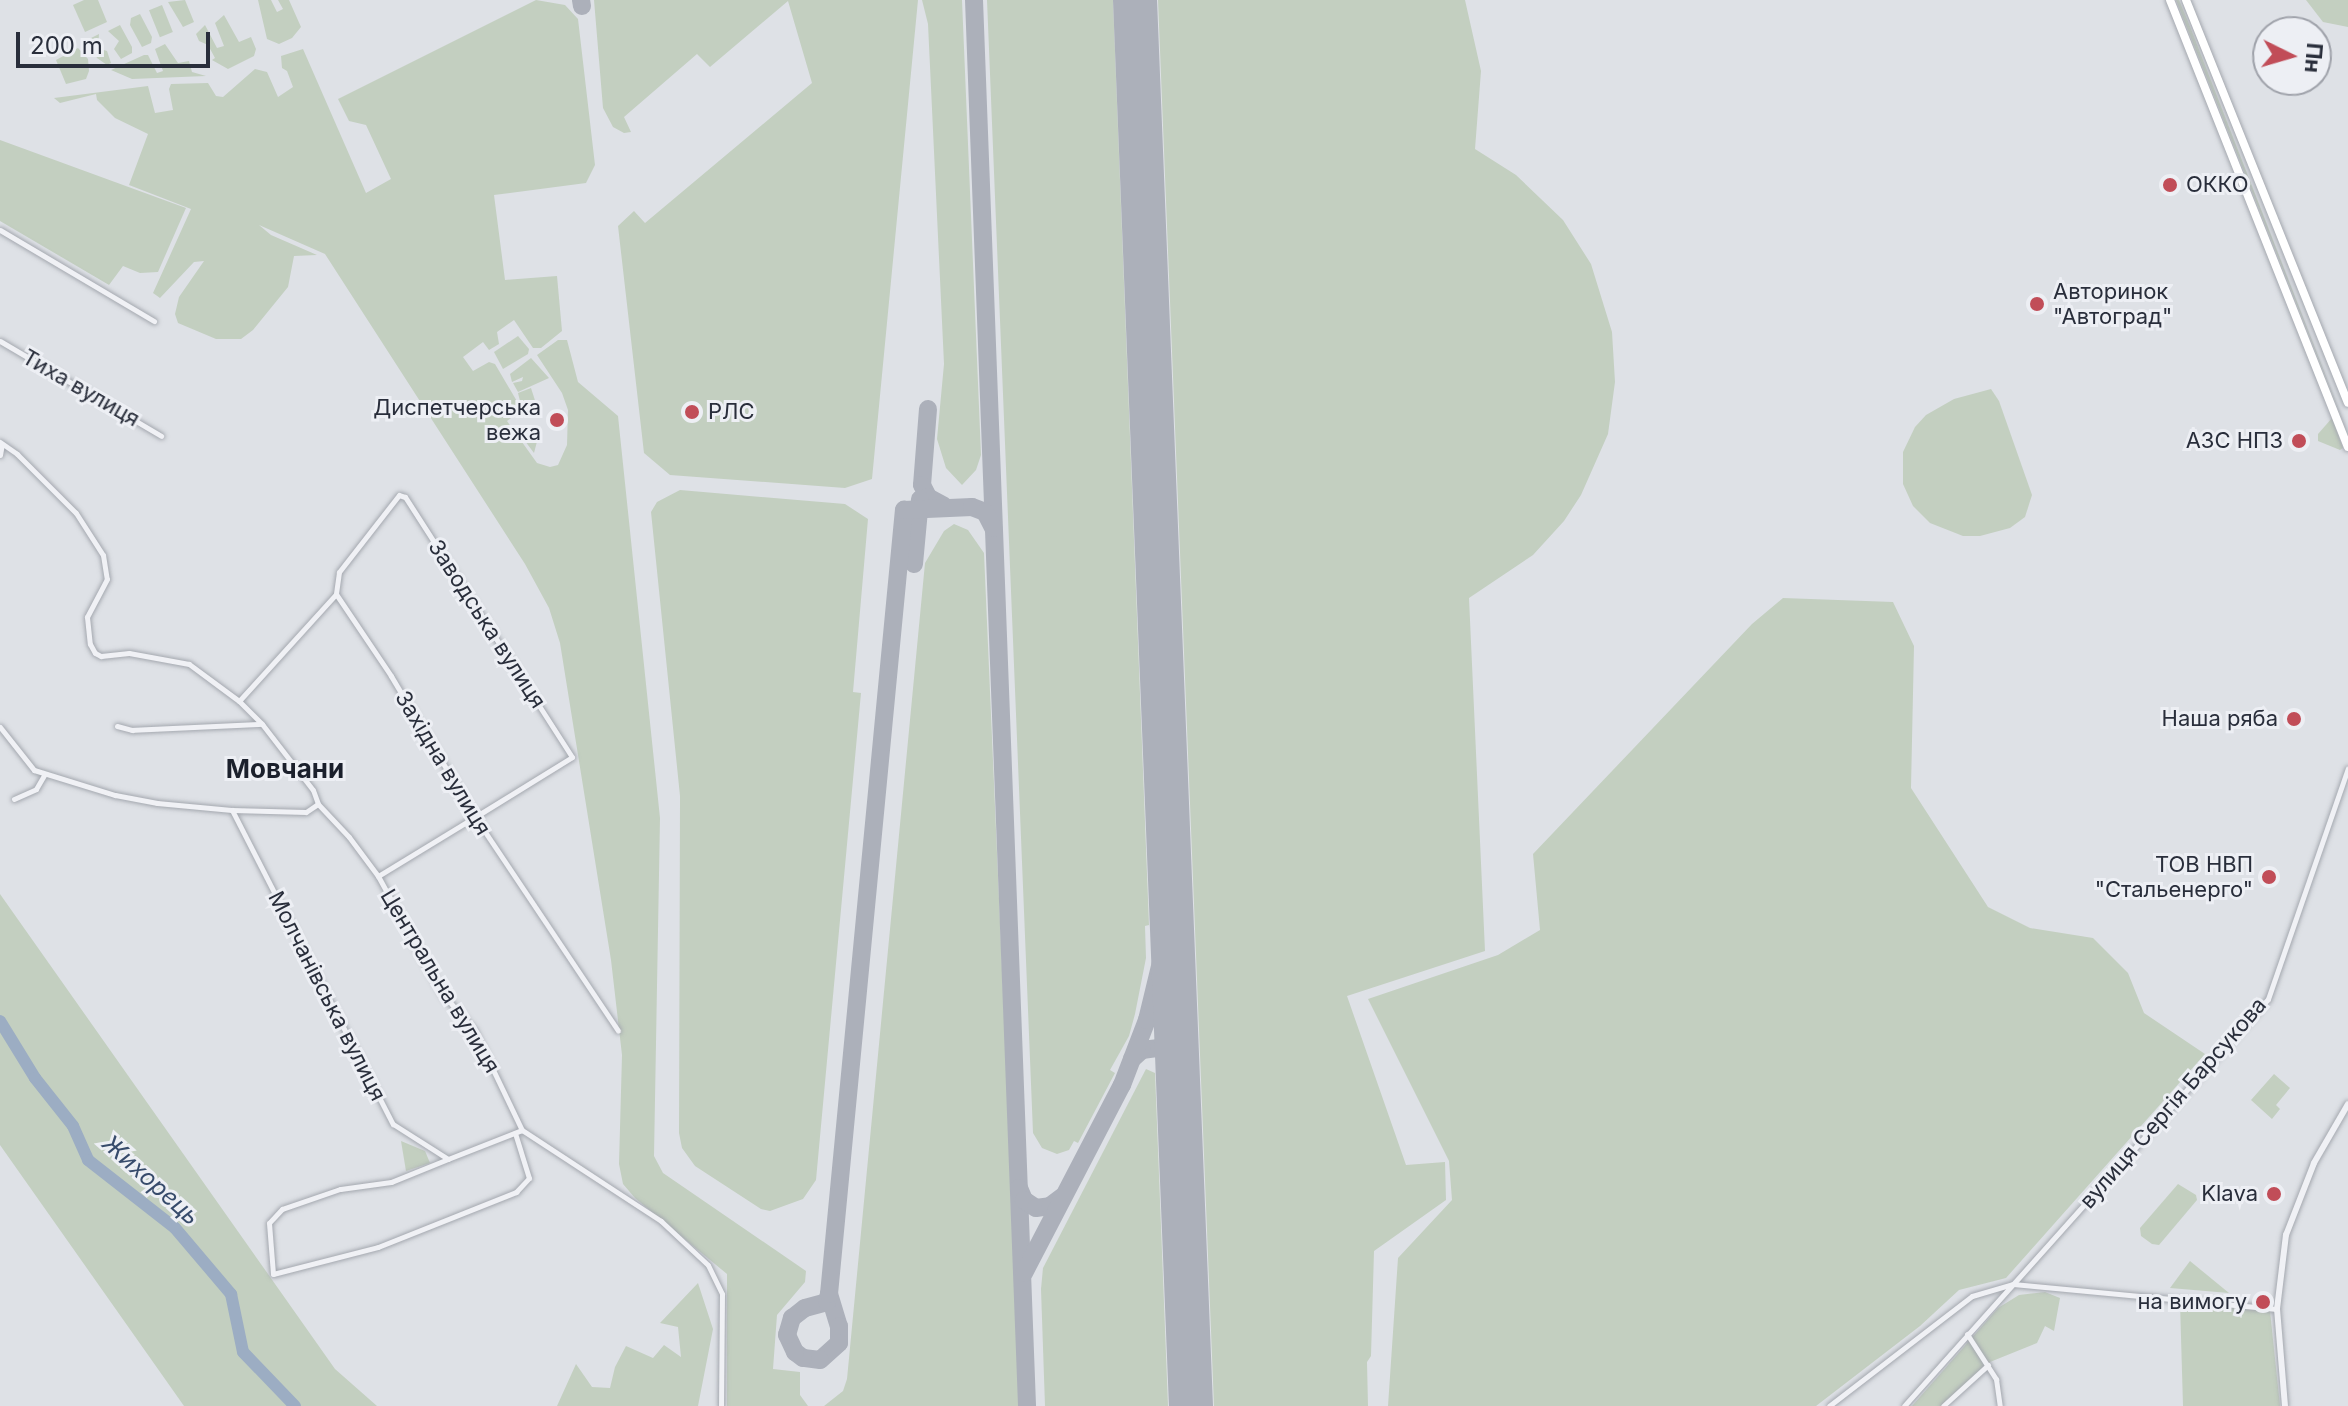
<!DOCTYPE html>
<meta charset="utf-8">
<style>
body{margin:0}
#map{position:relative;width:2348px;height:1406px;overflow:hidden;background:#dee1e6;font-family:Inter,sans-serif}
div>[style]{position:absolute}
.green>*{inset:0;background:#c3cfc0;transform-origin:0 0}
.river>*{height:12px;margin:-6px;padding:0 6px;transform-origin:6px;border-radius:6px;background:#9cadc3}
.taxiway>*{height:18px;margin:-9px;padding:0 9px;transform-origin:9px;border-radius:9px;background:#acb0ba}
.runway>*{height:44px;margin:-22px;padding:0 22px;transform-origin:22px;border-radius:22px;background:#acb0ba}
.roads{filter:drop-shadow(0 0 2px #a4a8af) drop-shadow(0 0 2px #a4a8af)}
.minor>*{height:5px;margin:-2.5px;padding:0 2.5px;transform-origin:2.5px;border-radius:2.5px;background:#f0f1f5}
.tertiary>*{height:6px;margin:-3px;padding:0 3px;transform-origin:3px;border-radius:3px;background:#f0f1f5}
.primary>*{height:8px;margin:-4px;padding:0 4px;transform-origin:4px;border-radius:4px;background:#fff}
.dots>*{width:22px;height:22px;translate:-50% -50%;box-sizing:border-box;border:4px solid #edeff4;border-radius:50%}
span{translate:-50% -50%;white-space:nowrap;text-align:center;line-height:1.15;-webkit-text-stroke:6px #edeff4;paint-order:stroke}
.poi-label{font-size:22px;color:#292e3b}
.left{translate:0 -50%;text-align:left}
.right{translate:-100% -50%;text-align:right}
.street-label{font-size:22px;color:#292e3b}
.water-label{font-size:24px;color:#374b6b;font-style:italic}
.quarter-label{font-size:26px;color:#1b202c;font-weight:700}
.north{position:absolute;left:2252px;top:16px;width:80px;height:80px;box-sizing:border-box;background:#edeff4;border:2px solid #9fa2aa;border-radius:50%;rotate:95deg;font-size:22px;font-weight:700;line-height:32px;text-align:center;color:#292e3b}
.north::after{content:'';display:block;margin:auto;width:28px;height:36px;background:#c14d58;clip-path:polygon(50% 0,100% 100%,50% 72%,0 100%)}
.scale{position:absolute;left:16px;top:32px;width:194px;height:36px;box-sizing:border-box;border:4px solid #292e3b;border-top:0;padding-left:10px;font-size:24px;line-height:28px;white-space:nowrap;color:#292e3b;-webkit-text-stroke:6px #edeff4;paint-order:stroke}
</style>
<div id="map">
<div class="green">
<i style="clip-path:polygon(84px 0,98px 0,107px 22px,85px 32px,73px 5px)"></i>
<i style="clip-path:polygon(185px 0,194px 22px,183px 27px,168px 2px)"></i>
<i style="clip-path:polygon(258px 0,271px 0,277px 12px,283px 9px,278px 0,289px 0,301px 27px,292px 38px,279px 44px,267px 39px)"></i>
<i style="clip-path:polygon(536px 0,565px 5px,578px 19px,595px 165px,586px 183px,494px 195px,505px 280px,557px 276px,562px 331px,541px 348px,533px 348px,514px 320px,497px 332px,499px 344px,489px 350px,483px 342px,463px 357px,473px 371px,489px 362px,495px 364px,518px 403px,518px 413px,507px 421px,537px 463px,550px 467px,558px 465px,567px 445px,568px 410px,562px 393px,537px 355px,558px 340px,567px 340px,578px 382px,618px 416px,660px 818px,654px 1156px,663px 1173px,806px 1271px,805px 1282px,777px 1315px,773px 1369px,800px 1372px,800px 1395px,808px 1406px,727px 1406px,727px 1274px,635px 1198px,623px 1184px,619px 1164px,622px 1055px,611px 960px,560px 643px,549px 608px,525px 564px,325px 254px,259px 225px,271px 235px,317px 255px,294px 256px,288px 287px,253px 330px,241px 339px,216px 339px,178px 323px,175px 314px,179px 297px,204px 261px,194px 262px,160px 298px,153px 293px,191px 209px,129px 185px,148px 134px,115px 118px,97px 100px,96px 94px,60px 103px,54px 98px,148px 86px,155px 113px,173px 110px,169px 89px,171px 84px,208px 83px,216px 96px,223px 97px,255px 69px,267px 72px,278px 97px,293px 87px,287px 71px,282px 68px,281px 56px,303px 49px,366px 193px,391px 179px,366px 125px,349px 121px,338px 99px)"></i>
<i style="clip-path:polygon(594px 0,918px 0,872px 479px,845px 488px,670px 475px,644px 453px,618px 226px,634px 211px,645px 223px,812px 83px,788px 1px,710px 67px,697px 54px,624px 117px,631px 132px,624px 133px,613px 127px,603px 108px)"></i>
<i style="clip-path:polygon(922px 0,962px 0,981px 455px,976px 470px,962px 485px,946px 468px,937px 439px,944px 364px,928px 24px)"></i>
<i style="clip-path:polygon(987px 0,1113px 0,1149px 925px,1145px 926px,1146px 958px,1135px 1014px,1129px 1036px,1110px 1070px,1115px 1073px,1078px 1143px,1074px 1141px,1069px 1150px,1057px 1154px,1042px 1148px,1033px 1133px)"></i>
<i style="clip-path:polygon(1158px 0,1465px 0,1481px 71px,1475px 149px,1516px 175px,1563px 220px,1591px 264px,1612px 332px,1615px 382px,1608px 434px,1581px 495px,1564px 521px,1533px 555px,1469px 598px,1485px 951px,1347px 996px,1406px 1165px,1445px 1162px,1446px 1200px,1374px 1251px,1371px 1356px,1367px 1362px,1368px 1406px,1214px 1406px)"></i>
<i style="clip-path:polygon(2176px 0,2179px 0,2189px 24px,2348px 433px)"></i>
<i style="clip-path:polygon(2306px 0,2348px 0,2348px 27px,2323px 22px)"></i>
<i style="left:162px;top:5px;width:29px;height:14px;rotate:68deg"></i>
<i style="clip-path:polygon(140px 14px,152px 37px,151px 43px,142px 47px,130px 25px,131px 18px)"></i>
<i style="clip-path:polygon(224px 15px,239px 42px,251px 37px,256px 49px,254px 56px,228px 69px,212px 60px,215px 58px,208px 45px,199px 41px,196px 34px,205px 25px,217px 48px,224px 46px,215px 23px)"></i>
<i style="clip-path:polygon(120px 25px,132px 47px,132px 53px,121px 59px,114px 49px,119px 41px,108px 31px)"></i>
<i style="clip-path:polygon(99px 34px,98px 48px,107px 51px,111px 63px,107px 65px,97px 58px,87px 40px)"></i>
<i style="clip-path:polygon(165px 44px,178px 63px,189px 61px,192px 72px,206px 76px,132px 79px,111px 70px,144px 55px,148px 55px,157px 73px,163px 71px,155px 49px)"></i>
<i style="clip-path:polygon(78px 48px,88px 59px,89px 71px,86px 79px,66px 84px,56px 60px)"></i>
<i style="clip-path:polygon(0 140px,186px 208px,158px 272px,140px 273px,123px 266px,109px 285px,0 221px)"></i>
<i style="clip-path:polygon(518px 336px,529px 349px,528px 354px,503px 369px,494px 352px)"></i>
<i style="clip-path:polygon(531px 358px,549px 378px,518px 392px,513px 383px,522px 381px,523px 377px,512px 382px,510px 374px)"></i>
<i style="clip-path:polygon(531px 388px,539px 413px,524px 417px,518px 393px)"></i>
<i style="clip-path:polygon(1991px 389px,1999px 401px,2032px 495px,2025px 517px,2010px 528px,1980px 536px,1963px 536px,1930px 523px,1913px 506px,1903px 484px,1903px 452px,1915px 427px,1926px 415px,1954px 399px)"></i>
<i style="clip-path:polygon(2332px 418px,2343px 448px,2340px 450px,2318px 441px,2318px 434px)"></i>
<i style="clip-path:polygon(525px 427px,540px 430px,534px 453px,525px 441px,530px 432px,525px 431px)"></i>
<i style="clip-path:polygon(680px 490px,845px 504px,868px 519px,853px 692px,861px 693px,816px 1180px,803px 1199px,770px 1211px,761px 1209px,695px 1166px,682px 1148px,679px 1133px,680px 796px,651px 512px,657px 502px)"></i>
<i style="clip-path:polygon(954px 524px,968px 530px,984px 553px,1021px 1406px,824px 1406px,843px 1391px,847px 1379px,925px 563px,944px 531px)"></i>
<i style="clip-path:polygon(1783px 598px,1893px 602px,1914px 646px,1911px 788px,1988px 907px,2030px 928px,2093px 938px,2128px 973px,2144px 1013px,2205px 1054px,2006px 1278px,1959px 1290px,1920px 1326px,1816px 1406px,1388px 1406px,1398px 1258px,1452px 1200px,1449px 1161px,1368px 999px,1498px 955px,1540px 930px,1533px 854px,1752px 624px)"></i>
<i style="clip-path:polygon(0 894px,335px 1369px,377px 1406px,184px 1406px,0 1145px)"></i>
<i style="clip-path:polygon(1146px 1069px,1155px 1073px,1168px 1406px,1045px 1406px,1041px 1289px,1043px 1268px)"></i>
<i style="clip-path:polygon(2274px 1074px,2290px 1088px,2276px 1105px,2280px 1109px,2272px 1119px,2251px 1100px)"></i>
<i style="clip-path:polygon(401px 1141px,425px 1151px,430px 1163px,406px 1171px)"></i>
<i style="clip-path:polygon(2178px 1184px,2196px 1195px,2197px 1200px,2159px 1245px,2152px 1244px,2141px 1236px,2140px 1228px)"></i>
<i style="clip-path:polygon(2190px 1261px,2229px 1293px,2170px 1288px)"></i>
<i style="clip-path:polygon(698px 1283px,713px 1329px,698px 1406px,557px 1406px,576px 1364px,592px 1387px,610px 1388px,615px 1367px,626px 1346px,653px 1358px,664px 1345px,681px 1357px,678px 1327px,660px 1323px)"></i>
<i style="clip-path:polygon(2045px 1292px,2060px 1298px,2054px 1331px,2045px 1326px,2037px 1343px,1990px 1362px,1943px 1406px,1912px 1406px,1998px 1308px,2019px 1295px)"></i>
<i style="clip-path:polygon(2180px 1302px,2270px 1311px,2280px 1406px,2183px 1406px)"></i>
</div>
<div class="river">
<i style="left:0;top:1021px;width:67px;rotate:58.4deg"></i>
<i style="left:35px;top:1078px;width:61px;rotate:51.6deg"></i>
<i style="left:73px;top:1126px;width:37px;rotate:66deg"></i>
<i style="left:88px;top:1160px;width:110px;rotate:38deg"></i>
<i style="left:175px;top:1228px;width:87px;rotate:49.7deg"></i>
<i style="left:231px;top:1294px;width:59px;rotate:78.3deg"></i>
<i style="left:243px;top:1352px;width:75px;rotate:46.1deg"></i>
</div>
<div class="taxiway">
<i style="left:581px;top:0;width:6px;rotate:81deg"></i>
<i style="left:974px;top:0;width:1407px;rotate:87.84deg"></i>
<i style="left:1133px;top:0;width:31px;rotate:83deg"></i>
<i style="left:928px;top:409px;width:76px;rotate:94.5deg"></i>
<i style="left:922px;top:485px;width:13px;rotate:63deg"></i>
<i style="left:928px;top:497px;width:18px;rotate:29deg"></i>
<i style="left:914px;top:564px;width:65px;rotate:-84.7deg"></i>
<i style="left:1132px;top:1059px;width:13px;rotate:-42deg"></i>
<i style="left:1142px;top:1050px;width:17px;rotate:-7deg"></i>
<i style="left:1159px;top:1048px;width:11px;rotate:27deg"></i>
<i style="left:1169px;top:1053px;width:18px;rotate:61deg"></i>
<i style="left:1019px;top:1188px;width:13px;rotate:67deg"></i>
<i style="left:1024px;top:1200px;width:14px;rotate:34deg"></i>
<i style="left:1036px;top:1208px;width:14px;rotate:-8deg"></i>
<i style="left:1050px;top:1206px;width:15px;rotate:-37deg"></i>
<i style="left:1024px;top:1273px;width:212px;rotate:-62.5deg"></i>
<i style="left:1122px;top:1085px;width:70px;rotate:-69deg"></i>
<i style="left:1147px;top:1020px;width:68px;rotate:-76.4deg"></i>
<i style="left:1163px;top:954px;width:78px;rotate:-84.9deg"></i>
<i style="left:829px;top:1294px;width:34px;rotate:73deg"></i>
<i style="left:839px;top:1326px;width:17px;rotate:90deg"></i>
<i style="left:839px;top:1343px;width:25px;rotate:138deg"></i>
<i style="left:820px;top:1360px;width:17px;rotate:-173deg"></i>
<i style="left:803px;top:1358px;width:10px;rotate:-143deg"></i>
<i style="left:795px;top:1352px;width:19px;rotate:-115deg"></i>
<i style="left:787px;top:1335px;width:18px;rotate:-74deg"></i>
<i style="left:792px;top:1318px;width:16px;rotate:-38deg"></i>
<i style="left:805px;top:1308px;width:23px;rotate:-15deg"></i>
<i style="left:827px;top:1302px;width:8px;rotate:-76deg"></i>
<i style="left:829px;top:1294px;width:788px;rotate:-84.54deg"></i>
<i style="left:904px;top:510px;width:68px;rotate:-2.5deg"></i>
<i style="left:972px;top:507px;width:14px;rotate:21deg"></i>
<i style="left:985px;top:512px;width:18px;rotate:63deg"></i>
</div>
<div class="runway">
<i style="left:1135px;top:0;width:1407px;rotate:87.72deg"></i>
</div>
<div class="roads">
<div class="minor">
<i style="left:0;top:230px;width:179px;rotate:30.6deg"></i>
<i style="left:0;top:341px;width:187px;rotate:30.5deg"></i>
<i style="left:0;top:442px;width:21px;rotate:35deg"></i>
<i style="left:17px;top:454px;width:83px;rotate:45deg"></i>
<i style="left:76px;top:513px;width:50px;rotate:57.3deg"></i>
<i style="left:103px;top:555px;width:24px;rotate:81deg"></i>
<i style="left:107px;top:579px;width:43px;rotate:117.8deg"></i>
<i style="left:87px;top:617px;width:27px;rotate:84deg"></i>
<i style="left:90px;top:644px;width:10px;rotate:61deg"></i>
<i style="left:95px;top:653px;width:7px;rotate:27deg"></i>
<i style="left:101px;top:656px;width:28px;rotate:-6deg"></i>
<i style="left:129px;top:653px;width:61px;rotate:10.4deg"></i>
<i style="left:189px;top:664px;width:62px;rotate:36.5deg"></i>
<i style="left:239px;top:701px;width:33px;rotate:45deg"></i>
<i style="left:262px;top:724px;width:83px;rotate:52.3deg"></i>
<i style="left:313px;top:790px;width:15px;rotate:70deg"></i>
<i style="left:318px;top:804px;width:45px;rotate:46.8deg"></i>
<i style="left:349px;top:837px;width:49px;rotate:53.4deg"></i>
<i style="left:378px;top:876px;width:133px;rotate:61.3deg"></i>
<i style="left:442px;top:993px;width:49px;rotate:49.1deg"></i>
<i style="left:474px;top:1030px;width:111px;rotate:64.4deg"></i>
<i style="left:522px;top:1130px;width:166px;rotate:33.2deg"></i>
<i style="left:661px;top:1221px;width:64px;rotate:43.1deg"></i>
<i style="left:708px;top:1265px;width:32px;rotate:64deg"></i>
<i style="left:722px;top:1294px;width:112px;rotate:90.5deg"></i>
<i style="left:0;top:455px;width:11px;rotate:-80deg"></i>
<i style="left:239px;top:701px;width:144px;rotate:-47.8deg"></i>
<i style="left:117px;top:726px;width:16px;rotate:15deg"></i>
<i style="left:132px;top:730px;width:129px;rotate:-2.7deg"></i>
<i style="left:0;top:727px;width:55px;rotate:51.7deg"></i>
<i style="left:34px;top:770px;width:85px;rotate:17.2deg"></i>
<i style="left:115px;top:795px;width:43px;rotate:10.8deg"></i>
<i style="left:157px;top:803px;width:75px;rotate:5.3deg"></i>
<i style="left:232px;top:810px;width:74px;rotate:1.5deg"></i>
<i style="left:306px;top:812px;width:14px;rotate:-34deg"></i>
<i style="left:14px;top:799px;width:24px;rotate:-24deg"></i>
<i style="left:36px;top:789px;width:16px;rotate:-60deg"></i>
<i style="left:232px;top:810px;width:353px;rotate:62.9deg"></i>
<i style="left:393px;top:1124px;width:65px;rotate:32.5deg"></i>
<i style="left:448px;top:1159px;width:79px;rotate:-21.4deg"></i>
<i style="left:378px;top:876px;width:114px;rotate:-31.3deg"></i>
<i style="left:475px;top:817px;width:114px;rotate:-31.7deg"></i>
<i style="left:572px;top:757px;width:309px;rotate:-122.7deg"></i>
<i style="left:405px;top:497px;width:6px;rotate:-162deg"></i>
<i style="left:399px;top:495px;width:98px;rotate:127.9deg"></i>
<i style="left:339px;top:572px;width:22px;rotate:98deg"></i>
<i style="left:336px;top:594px;width:99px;rotate:56.1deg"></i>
<i style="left:391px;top:676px;width:164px;rotate:59.2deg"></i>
<i style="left:475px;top:817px;width:257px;rotate:56.2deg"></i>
<i style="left:448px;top:1159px;width:61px;rotate:158deg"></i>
<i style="left:391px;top:1182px;width:51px;rotate:172.2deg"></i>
<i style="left:340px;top:1189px;width:61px;rotate:161deg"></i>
<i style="left:282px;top:1209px;width:19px;rotate:133deg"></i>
<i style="left:269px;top:1223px;width:51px;rotate:85.5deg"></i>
<i style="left:273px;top:1274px;width:108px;rotate:-14.4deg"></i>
<i style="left:378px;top:1247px;width:149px;rotate:-21.7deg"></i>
<i style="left:516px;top:1192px;width:19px;rotate:-47deg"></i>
<i style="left:529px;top:1178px;width:47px;rotate:-107.3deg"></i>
<i style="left:1967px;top:1334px;width:54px;rotate:57.2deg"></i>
<i style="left:1996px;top:1379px;width:27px;rotate:82deg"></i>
<i style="left:1829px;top:1406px;width:180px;rotate:-37.6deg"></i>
<i style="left:1972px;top:1296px;width:43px;rotate:-16.3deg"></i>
<i style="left:2013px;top:1284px;width:265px;rotate:5.4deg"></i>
<i style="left:1904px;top:1406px;width:546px;rotate:-48.19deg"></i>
<i style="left:2268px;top:999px;width:244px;rotate:-70.9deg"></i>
<i style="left:1943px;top:1406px;width:61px;rotate:-42.3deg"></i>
</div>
<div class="tertiary">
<i style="left:2285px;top:1406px;width:97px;rotate:-94.7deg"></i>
<i style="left:2277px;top:1309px;width:75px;rotate:-83.1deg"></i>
<i style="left:2286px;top:1235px;width:77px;rotate:-68.7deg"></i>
<i style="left:2314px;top:1163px;width:68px;rotate:-60deg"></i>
</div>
<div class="primary">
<i style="left:2170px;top:0;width:481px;rotate:68.3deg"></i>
<i style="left:2186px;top:0;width:434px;rotate:68.1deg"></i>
</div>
</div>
<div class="dots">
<i style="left:2170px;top:185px;background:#c14d58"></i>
<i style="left:2037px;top:304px;background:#c14d58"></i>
<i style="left:692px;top:412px;background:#c14d58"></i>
<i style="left:557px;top:420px;background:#c14d58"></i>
<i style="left:2299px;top:441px;background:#c14d58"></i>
<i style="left:2294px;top:719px;background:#c14d58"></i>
<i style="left:2269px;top:877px;background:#c14d58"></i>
<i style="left:2274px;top:1194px;background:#c14d58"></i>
<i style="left:2263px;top:1302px;background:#c14d58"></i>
</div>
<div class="poi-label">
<span class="left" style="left:2186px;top:185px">ОККО</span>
<span class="left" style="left:2053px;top:304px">Авторинок<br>"Автоград"</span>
<span class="right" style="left:541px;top:420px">Диспетчерська<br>вежа</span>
<span class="left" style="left:708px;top:412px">РЛС</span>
<span class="right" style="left:2283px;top:441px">АЗС НПЗ</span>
<span class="right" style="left:2278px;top:719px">Наша ряба</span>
<span class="right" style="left:2253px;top:877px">ТОВ НВП<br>"Стальенерго"</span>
<span class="right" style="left:2258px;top:1194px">Klava</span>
<span class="right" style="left:2247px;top:1302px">на вимогу</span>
</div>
<div class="street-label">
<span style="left:81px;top:388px;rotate:30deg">Тиха вулиця</span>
<span style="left:487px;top:624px;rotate:57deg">Заводська вулиця</span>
<span style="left:443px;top:763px;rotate:59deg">Західна вулиця</span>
<span style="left:440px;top:981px;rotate:59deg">Центральна вулиця</span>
<span style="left:327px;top:996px;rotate:63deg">Молчанівська вулиця</span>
<span style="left:2173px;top:1103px;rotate:-49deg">вулиця Сергія Барсукова</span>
</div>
<div class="water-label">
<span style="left:151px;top:1180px;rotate:42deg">Жихорець</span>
</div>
<div class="quarter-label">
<span style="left:285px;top:769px">Мовчани</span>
</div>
<div class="north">Пн</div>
<div class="scale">200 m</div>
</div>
